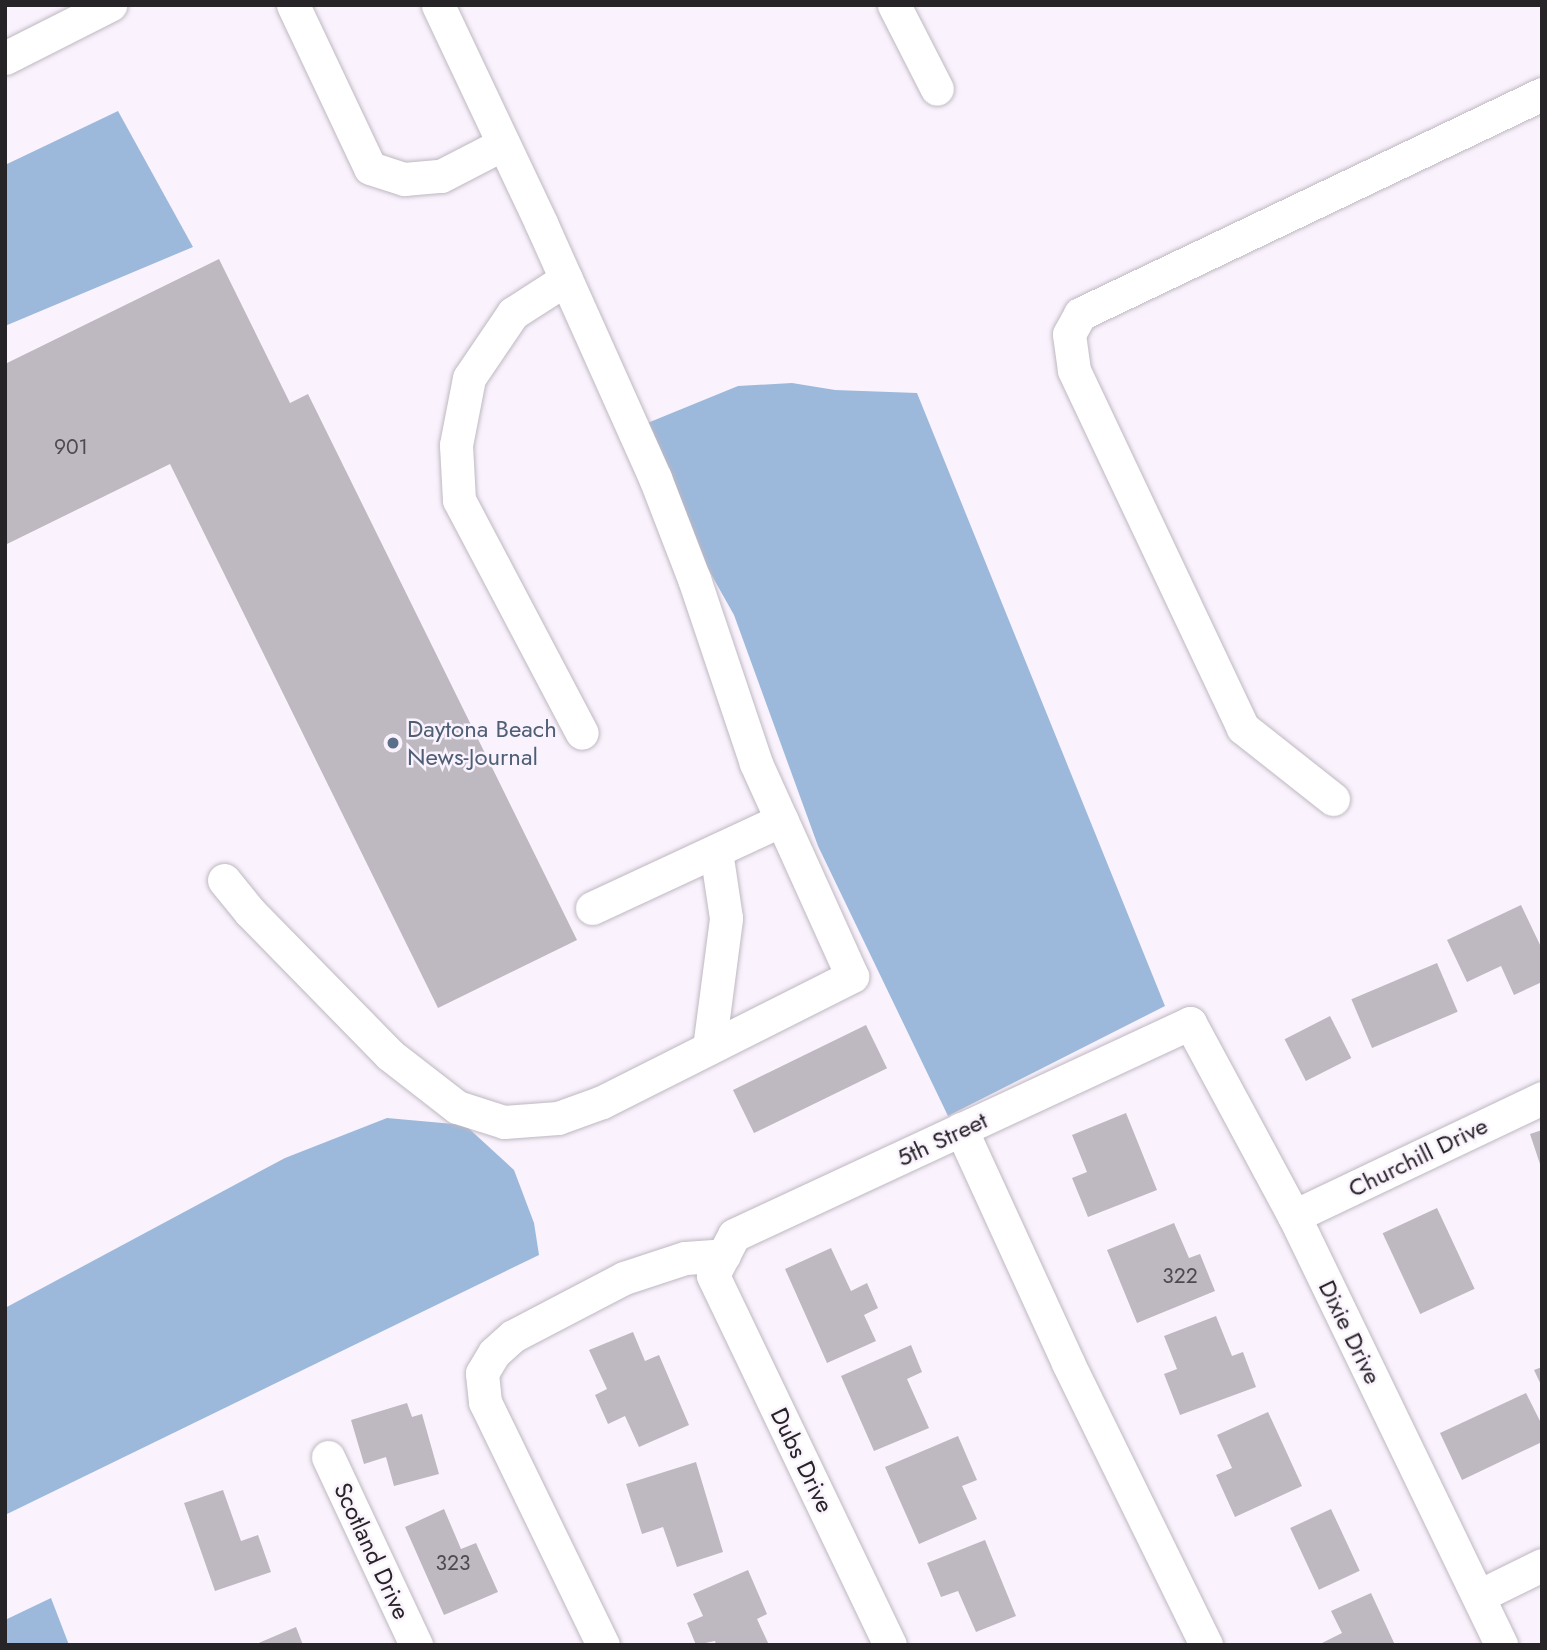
<!DOCTYPE html>
<style>
body{margin:0}
#map{position:relative;width:1547px;height:1650px;overflow:hidden;background:#faf3fd;font-family:Jost,sans-serif}
div>[style]{position:absolute}
.water>*{inset:0;background:#9cb9db}
.building>*{inset:0;background:#beb8c1;transform-origin:0 0}
.roads{filter:drop-shadow(0 0 2px #beb7c1) drop-shadow(0 0 2px #beb7c1)}
.minor>*{height:33px;margin:-16.5px;padding:0 16.5px;transform-origin:16.5px;border-radius:16.5px;background:#fff}
.dots>*{width:19px;height:19px;translate:-50% -50%;box-sizing:border-box;border:4px solid #faf3fd;border-radius:50%}
span{translate:-50% -50%;white-space:nowrap;text-align:center;line-height:1.15;-webkit-text-stroke:5px #faf3fd;paint-order:stroke}
.number-label{font-size:21px;color:#4d494e}
.number-label span{-webkit-text-stroke-width:0}
.service-label{font-size:24px;color:#4e5e75}
.left{translate:0 -50%;text-align:left}
.street-label{font-size:24px;color:#272428}
.frame{position:absolute;inset:0;border:7px solid #272428;pointer-events:none}
</style>
<div id="map">
<div class="water">
<i style="clip-path:polygon(118px 111px,193px 247px,5px 326px,5px 165px)"></i>
<i style="clip-path:polygon(792px 383px,835px 390px,917px 393px,1165px 1006px,948px 1116px,818px 846px,734px 615px,693px 542px,645px 424px,738px 386px)"></i>
<i style="clip-path:polygon(387px 1118px,465px 1125px,514px 1170px,534px 1223px,539px 1255px,5px 1515px,5px 1308px,285px 1158px)"></i>
<i style="clip-path:polygon(51px 1598px,69px 1645px,5px 1645px,5px 1620px)"></i>
</div>
<div class="building">
<i style="clip-path:polygon(219px 259px,290px 403px,308px 394px,577px 940px,438px 1008px,170px 464px,5px 545px,5px 364px)"></i>
<i style="clip-path:polygon(1521px 905px,1542px 949px,1542px 982px,1514px 995px,1501px 966px,1467px 982px,1447px 940px)"></i>
<i style="left:1437px;top:963px;width:53px;height:93px;rotate:67deg"></i>
<i style="left:1330px;top:1016px;width:47px;height:51px;rotate:63deg"></i>
<i style="left:866px;top:1025px;width:48px;height:148px;rotate:64deg"></i>
<i style="clip-path:polygon(1126px 1113px,1157px 1190px,1088px 1217px,1072px 1178px,1087px 1172px,1072px 1135px)"></i>
<i style="clip-path:polygon(1542px 1130px,1542px 1167px,1541px 1167px,1530px 1134px)"></i>
<i style="left:1437px;top:1208px;width:89px;height:60px;rotate:65deg"></i>
<i style="clip-path:polygon(1174px 1223px,1189px 1258px,1200px 1254px,1215px 1291px,1137px 1323px,1107px 1250px)"></i>
<i style="clip-path:polygon(831px 1248px,851px 1291px,867px 1283px,878px 1308px,864px 1315px,876px 1341px,827px 1363px,785px 1269px)"></i>
<i style="clip-path:polygon(1216px 1316px,1232px 1356px,1243px 1352px,1256px 1387px,1180px 1415px,1164px 1374px,1177px 1369px,1164px 1336px)"></i>
<i style="clip-path:polygon(633px 1332px,645px 1361px,659px 1355px,689px 1425px,639px 1447px,625px 1416px,608px 1424px,595px 1395px,607px 1389px,589px 1350px)"></i>
<i style="clip-path:polygon(911px 1345px,922px 1372px,907px 1379px,929px 1428px,874px 1451px,841px 1376px)"></i>
<i style="clip-path:polygon(1542px 1367px,1542px 1387px,1534px 1370px)"></i>
<i style="clip-path:polygon(1526px 1393px,1542px 1425px,1542px 1442px,1462px 1480px,1440px 1433px)"></i>
<i style="clip-path:polygon(407px 1403px,412px 1417px,422px 1414px,439px 1474px,394px 1486px,386px 1457px,364px 1464px,351px 1420px)"></i>
<i style="clip-path:polygon(1268px 1412px,1302px 1486px,1235px 1517px,1216px 1475px,1232px 1468px,1217px 1435px)"></i>
<i style="clip-path:polygon(958px 1436px,977px 1480px,962px 1486px,977px 1519px,919px 1544px,885px 1467px)"></i>
<i style="clip-path:polygon(696px 1462px,723px 1552px,677px 1567px,663px 1527px,642px 1534px,626px 1484px)"></i>
<i style="clip-path:polygon(223px 1490px,241px 1541px,258px 1535px,271px 1572px,215px 1591px,184px 1503px)"></i>
<i style="clip-path:polygon(444px 1509px,461px 1549px,476px 1543px,498px 1592px,444px 1615px,405px 1527px)"></i>
<i style="left:1331px;top:1509px;width:68px;height:45px;rotate:65deg"></i>
<i style="clip-path:polygon(985px 1540px,1016px 1616px,976px 1632px,958px 1591px,941px 1597px,927px 1563px)"></i>
<i style="clip-path:polygon(748px 1570px,767px 1614px,757px 1619px,769px 1645px,716px 1645px,715px 1641px,696px 1645px,687px 1623px,703px 1616px,693px 1594px)"></i>
<i style="clip-path:polygon(1371px 1593px,1395px 1645px,1318px 1645px,1342px 1633px,1331px 1611px)"></i>
<i style="clip-path:polygon(296px 1627px,303px 1645px,254px 1645px)"></i>
</div>
<div class="roads">
<div class="minor">
<i style="left:293px;top:5px;width:180px;rotate:64.7deg"></i>
<i style="left:370px;top:168px;width:36px;rotate:18deg"></i>
<i style="left:404px;top:179px;width:37px;rotate:-5deg"></i>
<i style="left:441px;top:176px;width:70px;rotate:-27.3deg"></i>
<i style="left:894px;top:5px;width:94px;rotate:62.9deg"></i>
<i style="left:5px;top:58px;width:118px;rotate:-26.8deg"></i>
<i style="left:566px;top:279px;width:63px;rotate:147.3deg"></i>
<i style="left:513px;top:313px;width:78px;rotate:124.1deg"></i>
<i style="left:469px;top:378px;width:68px;rotate:101deg"></i>
<i style="left:456px;top:445px;width:55px;rotate:86.9deg"></i>
<i style="left:459px;top:500px;width:263px;rotate:62.2deg"></i>
<i style="left:1333px;top:799px;width:115px;rotate:-141.7deg"></i>
<i style="left:1243px;top:728px;width:396px;rotate:-115.3deg"></i>
<i style="left:1074px;top:370px;width:36px;rotate:-98deg"></i>
<i style="left:1069px;top:334px;width:23px;rotate:-61deg"></i>
<i style="left:1080px;top:314px;width:512px;rotate:-25.46deg"></i>
<i style="left:224px;top:880px;width:41px;rotate:50.9deg"></i>
<i style="left:250px;top:912px;width:200px;rotate:45.6deg"></i>
<i style="left:390px;top:1055px;width:85px;rotate:37.8deg"></i>
<i style="left:457px;top:1107px;width:49px;rotate:17.7deg"></i>
<i style="left:504px;top:1122px;width:54px;rotate:-4.2deg"></i>
<i style="left:558px;top:1118px;width:47px;rotate:-20deg"></i>
<i style="left:602px;top:1102px;width:280px;rotate:-26.7deg"></i>
<i style="left:852px;top:976px;width:234px;rotate:-114.3deg"></i>
<i style="left:756px;top:763px;width:194px;rotate:-108.6deg"></i>
<i style="left:694px;top:579px;width:108px;rotate:-111.1deg"></i>
<i style="left:655px;top:478px;width:279px;rotate:-114.1deg"></i>
<i style="left:541px;top:223px;width:241px;rotate:-115.3deg"></i>
<i style="left:592px;top:908px;width:209px;rotate:-24.9deg"></i>
<i style="left:709px;top:1048px;width:131px;rotate:-82.5deg"></i>
<i style="left:726px;top:918px;width:68px;rotate:-98.5deg"></i>
<i style="left:961px;top:1129px;width:257px;rotate:65.4deg"></i>
<i style="left:1068px;top:1363px;width:314px;rotate:63.9deg"></i>
<i style="left:1294px;top:1216px;width:275px;rotate:-25.4deg"></i>
<i style="left:328px;top:1457px;width:208px;rotate:64.9deg"></i>
<i style="left:1479px;top:1596px;width:70px;rotate:-26.2deg"></i>
<i style="left:603px;top:1645px;width:270px;rotate:-115.9deg"></i>
<i style="left:485px;top:1402px;width:29px;rotate:-96deg"></i>
<i style="left:482px;top:1373px;width:23px;rotate:-59deg"></i>
<i style="left:494px;top:1353px;width:25px;rotate:-42deg"></i>
<i style="left:513px;top:1336px;width:125px;rotate:-27.6deg"></i>
<i style="left:624px;top:1278px;width:64px;rotate:-18.2deg"></i>
<i style="left:685px;top:1258px;width:39px;rotate:-4deg"></i>
<i style="left:890px;top:1645px;width:410px;rotate:-115.6deg"></i>
<i style="left:713px;top:1275px;width:45px;rotate:-62.3deg"></i>
<i style="left:734px;top:1235px;width:503px;rotate:-24.93deg"></i>
<i style="left:1190px;top:1023px;width:219px;rotate:61.7deg"></i>
<i style="left:1294px;top:1216px;width:476px;rotate:64.2deg"></i>
</div>
</div>
<div class="dots">
<i style="left:393px;top:743px;background:#5c6f8a"></i>
</div>
<div class="number-label">
<span style="left:71px;top:447px">901</span>
<span style="left:1180px;top:1276px">322</span>
<span style="left:453px;top:1563px">323</span>
</div>
<div class="service-label">
<span class="left" style="left:407px;top:743px">Daytona Beach<br>News-Journal</span>
</div>
<div class="street-label">
<span style="left:942px;top:1139px;rotate:-25deg">5th Street</span>
<span style="left:1418px;top:1157px;rotate:-26deg">Churchill Drive</span>
<span style="left:1350px;top:1332px;rotate:64deg">Dixie Drive</span>
<span style="left:802px;top:1460px;rotate:64deg">Dubs Drive</span>
<span style="left:372px;top:1551px;rotate:65deg">Scotland Drive</span>
</div>
<div class="frame"></div>
</div>
